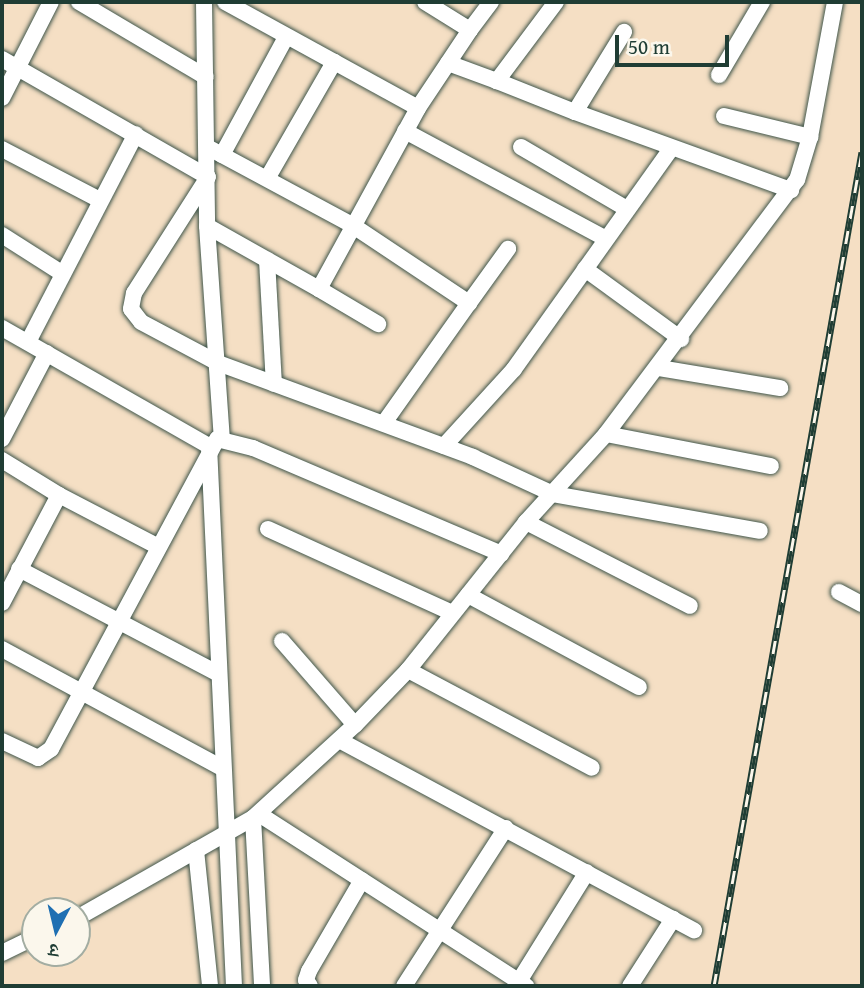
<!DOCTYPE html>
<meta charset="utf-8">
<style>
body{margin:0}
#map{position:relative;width:864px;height:988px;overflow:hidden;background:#f5dfc4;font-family:"Gentium Book Plus","Noto Serif Devanagari",serif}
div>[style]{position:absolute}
.roads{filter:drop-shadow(0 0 2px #3f554a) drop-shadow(0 0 2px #3f554a)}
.minor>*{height:16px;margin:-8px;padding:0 8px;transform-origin:8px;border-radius:8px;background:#fff}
.rail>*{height:7px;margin-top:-3.5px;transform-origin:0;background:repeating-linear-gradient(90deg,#fbf7ec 0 13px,#1f3d34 0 26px);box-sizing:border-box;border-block:2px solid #1f3d34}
span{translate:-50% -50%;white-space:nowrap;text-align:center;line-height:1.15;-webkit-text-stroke:5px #fbf7ec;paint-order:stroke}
.frame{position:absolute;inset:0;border:4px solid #1f3d34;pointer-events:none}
.north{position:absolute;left:21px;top:897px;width:70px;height:70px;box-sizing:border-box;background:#fbf7ec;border:2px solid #a3ada2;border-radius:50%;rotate:187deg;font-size:19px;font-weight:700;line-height:28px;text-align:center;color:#1f3d34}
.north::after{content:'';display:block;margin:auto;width:24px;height:32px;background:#1f6fb2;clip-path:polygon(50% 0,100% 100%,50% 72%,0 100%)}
.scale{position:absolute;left:615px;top:35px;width:114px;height:32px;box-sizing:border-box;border:4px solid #1f3d34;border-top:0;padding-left:9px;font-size:21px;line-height:24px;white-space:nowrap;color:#1f3d34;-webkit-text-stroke:5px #fbf7ec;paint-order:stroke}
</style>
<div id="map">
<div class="roads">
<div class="minor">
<i style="left:79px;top:2px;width:147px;rotate:30.6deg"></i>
<i style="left:204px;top:2px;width:224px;rotate:89.2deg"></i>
<i style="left:207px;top:226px;width:213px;rotate:86deg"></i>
<i style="left:556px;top:2px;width:99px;rotate:126.8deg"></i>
<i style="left:497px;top:81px;width:84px;rotate:21.7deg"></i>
<i style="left:575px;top:112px;width:94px;rotate:-58.5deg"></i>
<i style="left:470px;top:30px;width:35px;rotate:-53deg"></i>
<i style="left:2px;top:59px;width:237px;rotate:29.8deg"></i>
<i style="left:208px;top:177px;width:138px;rotate:122.5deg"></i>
<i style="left:134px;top:293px;width:16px;rotate:101deg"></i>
<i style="left:131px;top:309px;width:16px;rotate:52deg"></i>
<i style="left:141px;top:322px;width:87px;rotate:28deg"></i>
<i style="left:218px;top:363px;width:272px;rotate:20.2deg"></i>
<i style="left:473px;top:457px;width:88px;rotate:24.8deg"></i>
<i style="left:553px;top:494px;width:210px;rotate:10.1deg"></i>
<i style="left:448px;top:63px;width:52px;rotate:20.2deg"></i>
<i style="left:719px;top:75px;width:85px;rotate:-59.5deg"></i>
<i style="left:2px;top:98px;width:108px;rotate:-63deg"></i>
<i style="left:418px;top:108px;width:94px;rotate:-56.3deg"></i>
<i style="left:470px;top:30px;width:53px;rotate:-148.1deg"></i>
<i style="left:575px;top:112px;width:230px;rotate:19.9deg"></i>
<i style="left:724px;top:116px;width:89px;rotate:13.7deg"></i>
<i style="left:405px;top:131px;width:228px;rotate:28.2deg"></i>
<i style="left:521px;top:147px;width:123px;rotate:30.3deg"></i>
<i style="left:209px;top:148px;width:162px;rotate:28.3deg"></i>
<i style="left:352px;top:225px;width:141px;rotate:33.7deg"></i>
<i style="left:469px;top:303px;width:147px;rotate:125.3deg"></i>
<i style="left:2px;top:149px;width:110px;rotate:27.5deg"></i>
<i style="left:222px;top:155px;width:134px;rotate:-61.5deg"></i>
<i style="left:268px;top:177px;width:133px;rotate:-60.1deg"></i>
<i style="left:207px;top:226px;width:129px;rotate:29.4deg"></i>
<i style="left:319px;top:289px;width:206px;rotate:-61.3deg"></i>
<i style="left:418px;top:108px;width:220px;rotate:-151.2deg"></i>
<i style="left:2px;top:235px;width:72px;rotate:32.6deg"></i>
<i style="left:267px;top:260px;width:124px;rotate:86.8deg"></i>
<i style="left:585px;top:269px;width:119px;rotate:36.1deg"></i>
<i style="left:319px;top:289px;width:69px;rotate:30.7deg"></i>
<i style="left:469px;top:303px;width:67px;rotate:-54.2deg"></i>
<i style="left:2px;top:328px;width:238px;rotate:29.7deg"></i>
<i style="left:28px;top:342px;width:234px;rotate:-62.6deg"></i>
<i style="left:659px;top:368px;width:123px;rotate:9.4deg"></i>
<i style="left:606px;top:434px;width:168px;rotate:11deg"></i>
<i style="left:2px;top:439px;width:97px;rotate:-62.4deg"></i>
<i style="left:209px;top:446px;width:541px;rotate:87.35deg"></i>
<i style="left:444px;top:446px;width:104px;rotate:-47.7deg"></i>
<i style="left:514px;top:369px;width:270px;rotate:-54.5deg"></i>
<i style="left:2px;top:460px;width:67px;rotate:31.6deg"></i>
<i style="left:59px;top:495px;width:122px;rotate:117.8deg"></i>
<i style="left:59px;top:495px;width:110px;rotate:27.5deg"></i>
<i style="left:526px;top:522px;width:184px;rotate:27.1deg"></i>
<i style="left:268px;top:529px;width:202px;rotate:24.5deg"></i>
<i style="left:19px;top:569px;width:226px;rotate:27.7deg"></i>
<i style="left:839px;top:592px;width:26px;rotate:28deg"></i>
<i style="left:468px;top:595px;width:194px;rotate:28.3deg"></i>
<i style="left:282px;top:641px;width:111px;rotate:49deg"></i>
<i style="left:2px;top:649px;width:250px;rotate:28.4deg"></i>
<i style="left:408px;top:670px;width:208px;rotate:28deg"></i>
<i style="left:339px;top:740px;width:403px;rotate:28.2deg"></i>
<i style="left:2px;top:741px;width:40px;rotate:25deg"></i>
<i style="left:38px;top:758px;width:16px;rotate:-35deg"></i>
<i style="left:51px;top:749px;width:352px;rotate:-61.8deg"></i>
<i style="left:217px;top:439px;width:37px;rotate:14deg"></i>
<i style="left:253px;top:448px;width:270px;rotate:23.1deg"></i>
<i style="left:259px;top:814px;width:318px;rotate:32.8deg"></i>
<i style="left:253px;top:818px;width:168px;rotate:86.9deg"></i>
<i style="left:196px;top:850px;width:137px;rotate:84.1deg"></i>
<i style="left:77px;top:918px;width:202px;rotate:-29.6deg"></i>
<i style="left:253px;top:818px;width:138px;rotate:-42.4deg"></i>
<i style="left:355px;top:725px;width:76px;rotate:-46.1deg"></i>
<i style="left:408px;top:670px;width:189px;rotate:-51.4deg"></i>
<i style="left:526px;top:522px;width:119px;rotate:-47.7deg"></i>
<i style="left:606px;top:434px;width:318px;rotate:-53.1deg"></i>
<i style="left:797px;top:180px;width:45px;rotate:-73.2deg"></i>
<i style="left:810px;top:137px;width:137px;rotate:-79.5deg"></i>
<i style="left:2px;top:953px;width:37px;rotate:-26deg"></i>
<i style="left:310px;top:986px;width:7px;rotate:-124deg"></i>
<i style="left:306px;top:980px;width:9px;rotate:-72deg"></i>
<i style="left:309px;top:971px;width:105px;rotate:-59.8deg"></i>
<i style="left:404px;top:986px;width:188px;rotate:-57.2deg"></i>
<i style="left:516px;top:986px;width:134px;rotate:-58.1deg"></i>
<i style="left:630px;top:986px;width:80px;rotate:-57.3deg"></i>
</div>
</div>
<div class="rail">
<i style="left:714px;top:986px;width:847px;rotate:-79.94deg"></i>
</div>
<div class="frame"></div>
<div class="north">उ</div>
<div class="scale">50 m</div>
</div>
